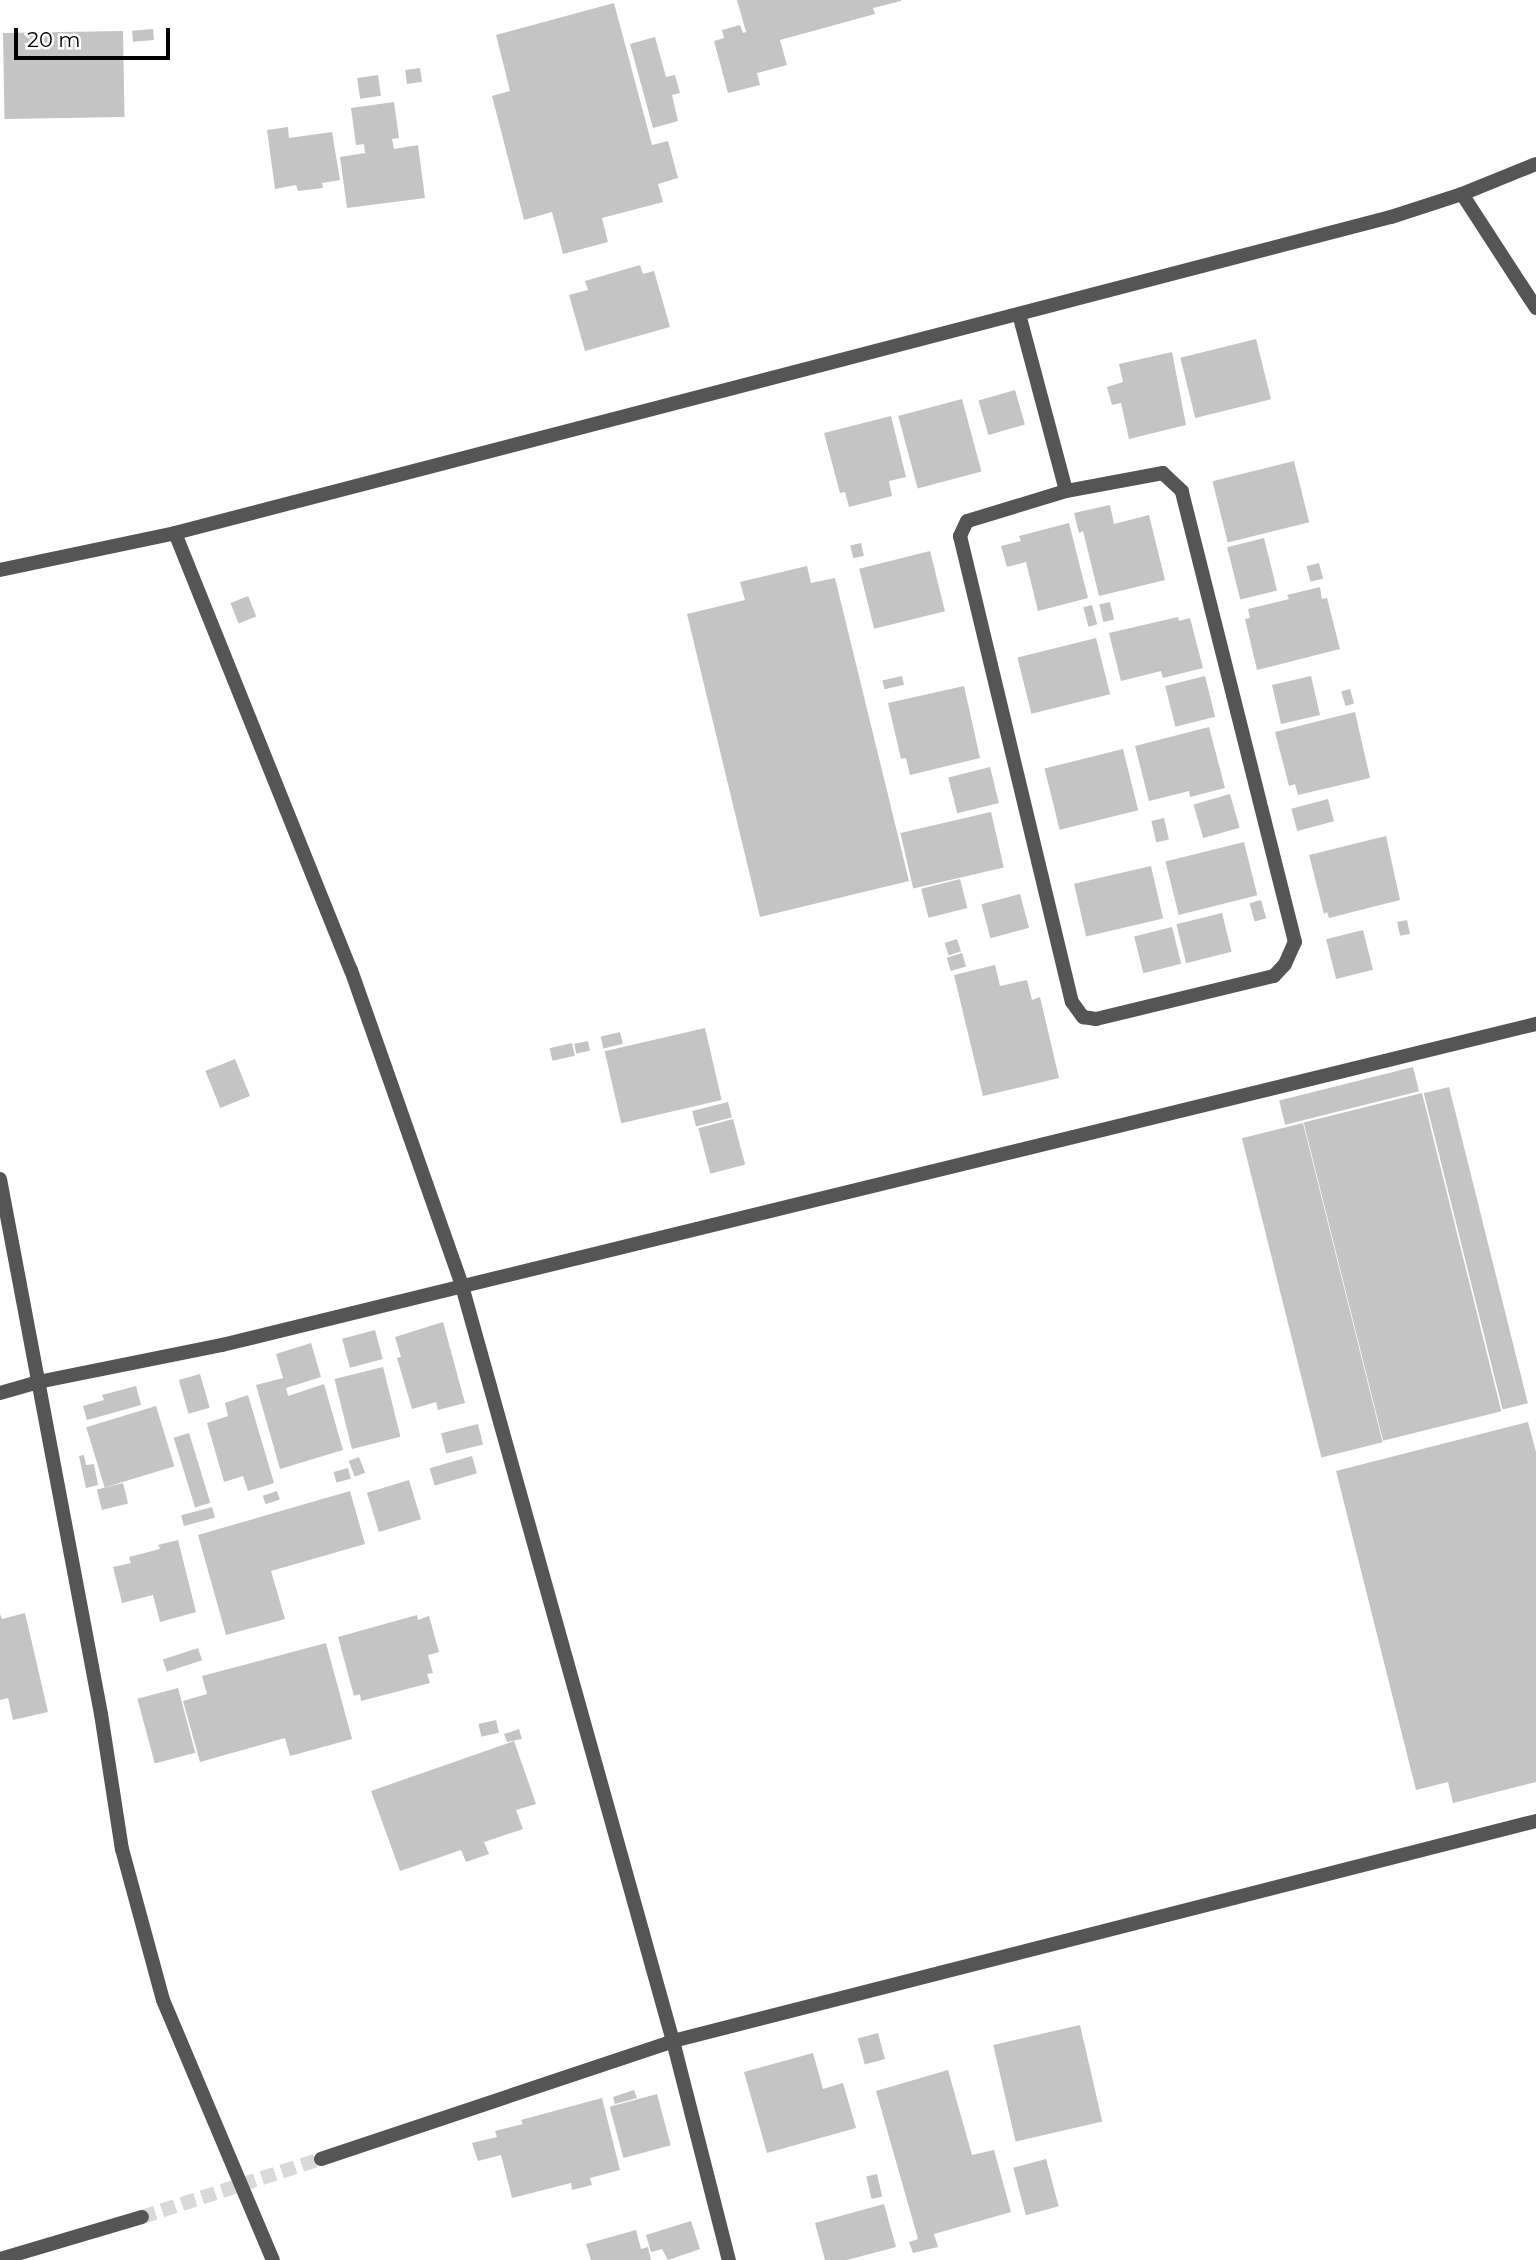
<!DOCTYPE html>
<style>
body{margin:0}
#map{position:relative;width:1536px;height:2260px;overflow:hidden;background:#fff;font-family:Montserrat,sans-serif}
div>[style]{position:absolute}
.building>*{inset:0;background:#c4c4c4;transform-origin:0 0}
.minor-tunnel>*{height:14px;margin-top:-7px;transform-origin:0;background:repeating-linear-gradient(90deg,#d9d9d9 0 14px,transparent 0 21px)}
.minor>*{height:14px;margin:-7px;padding:0 7px;transform-origin:7px;border-radius:7px;background:#555}
.tertiary>*{height:14px;margin:-7px;padding:0 7px;transform-origin:7px;border-radius:7px;background:#555}
span{translate:-50% -50%;white-space:nowrap;text-align:center;line-height:1.15;-webkit-text-stroke:5px #fff;paint-order:stroke}
.scale{position:absolute;left:14px;top:28px;width:156px;height:32px;box-sizing:border-box;border:4px solid #000;border-top:0;padding-left:9px;font-size:21px;line-height:24px;white-space:nowrap;color:#000;-webkit-text-stroke:5px #fff;paint-order:stroke}
</style>
<div id="map">
<div class="building">
<i style="clip-path:polygon(737px 0,901px 0,901px 1px,873px 8px,875px 14px,780px 40px,787px 65px,757px 73px,760px 85px,728px 93px,714px 41px,724px 38px,722px 30px,740px 25px,743px 33px,746px 32px)"></i>
<i style="clip-path:polygon(614px 3px,652px 145px,668px 141px,678px 178px,658px 184px,663px 202px,602px 218px,608px 242px,563px 254px,552px 212px,524px 220px,492px 96px,510px 91px,496px 35px)"></i>
<i style="left:153px;top:29px;width:11px;height:21px;rotate:85deg"></i>
<i style="left:123px;top:31px;width:86px;height:120px;rotate:89deg"></i>
<i style="clip-path:polygon(655px 37px,666px 77px,675px 75px,680px 93px,672px 95px,678px 121px,653px 128px,630px 44px)"></i>
<i style="left:420px;top:68px;width:14px;height:15px;rotate:82deg"></i>
<i style="left:378px;top:75px;width:21px;height:21px;rotate:82deg"></i>
<i style="clip-path:polygon(394px 102px,399px 138px,392px 139px,394px 149px,418px 145px,425px 198px,347px 208px,340px 157px,365px 153px,364px 144px,356px 145px,351px 108px)"></i>
<i style="clip-path:polygon(288px 127px,289px 138px,332px 132px,340px 180px,322px 183px,323px 188px,298px 191px,296px 185px,275px 189px,267px 130px)"></i>
<i style="clip-path:polygon(640px 265px,643px 274px,654px 271px,670px 327px,585px 351px,569px 295px,588px 290px,585px 281px)"></i>
<i style="left:1256px;top:339px;width:62px;height:78px;rotate:76deg"></i>
<i style="clip-path:polygon(1172px 352px,1186px 425px,1129px 439px,1121px 403px,1112px 405px,1107px 387px,1123px 382px,1119px 364px)"></i>
<i style="left:1015px;top:390px;width:36px;height:38px;rotate:74deg"></i>
<i style="left:962px;top:399px;width:75px;height:66px;rotate:75deg"></i>
<i style="clip-path:polygon(891px 416px,906px 477px,889px 481px,892px 496px,849px 507px,845px 492px,840px 493px,824px 433px)"></i>
<i style="left:1294px;top:461px;width:63px;height:84px;rotate:76deg"></i>
<i style="clip-path:polygon(1110px 505px,1114px 524px,1149px 515px,1165px 580px,1099px 596px,1083px 531px,1079px 533px,1074px 513px)"></i>
<i style="clip-path:polygon(1069px 523px,1088px 598px,1038px 611px,1026px 562px,1007px 567px,1001px 546px,1021px 541px,1019px 536px)"></i>
<i style="left:1264px;top:538px;width:54px;height:38px;rotate:76deg"></i>
<i style="left:861px;top:543px;width:13px;height:11px;rotate:77deg"></i>
<i style="left:930px;top:551px;width:62px;height:73px;rotate:76deg"></i>
<i style="left:1319px;top:563px;width:16px;height:13px;rotate:75deg"></i>
<i style="clip-path:polygon(807px 566px,811px 583px,835px 578px,909px 881px,760px 917px,687px 614px,745px 600px,740px 582px)"></i>
<i style="clip-path:polygon(1320px 587px,1322px 599px,1327px 598px,1340px 649px,1257px 670px,1245px 619px,1250px 618px,1248px 609px,1289px 599px,1287px 595px)"></i>
<i style="left:248px;top:596px;width:22px;height:19px;rotate:68deg"></i>
<i style="left:1110px;top:602px;width:18px;height:11px;rotate:77deg"></i>
<i style="left:1092px;top:605px;width:20px;height:9px;rotate:75deg"></i>
<i style="clip-path:polygon(1178px 617px,1179px 621px,1190px 618px,1203px 668px,1163px 678px,1161px 671px,1121px 681px,1109px 633px)"></i>
<i style="left:1096px;top:638px;width:58px;height:81px;rotate:76deg"></i>
<i style="left:902px;top:676px;width:9px;height:20px;rotate:77deg"></i>
<i style="left:1205px;top:676px;width:42px;height:41px;rotate:76deg"></i>
<i style="left:1311px;top:676px;width:40px;height:40px;rotate:77deg"></i>
<i style="clip-path:polygon(964px 686px,980px 758px,910px 775px,906px 758px,901px 759px,888px 703px)"></i>
<i style="left:1350px;top:689px;width:15px;height:9px;rotate:74deg"></i>
<i style="clip-path:polygon(1355px 712px,1370px 778px,1298px 795px,1295px 784px,1289px 786px,1275px 732px)"></i>
<i style="clip-path:polygon(1209px 727px,1225px 788px,1190px 797px,1189px 791px,1149px 801px,1135px 746px)"></i>
<i style="left:1123px;top:749px;width:63px;height:81px;rotate:76deg"></i>
<i style="left:990px;top:767px;width:37px;height:43px;rotate:76deg"></i>
<i style="left:1230px;top:794px;width:35px;height:38px;rotate:74deg"></i>
<i style="left:1328px;top:799px;width:23px;height:38px;rotate:75deg"></i>
<i style="left:991px;top:812px;width:57px;height:93px;rotate:77deg"></i>
<i style="left:1164px;top:818px;width:22px;height:13px;rotate:77deg"></i>
<i style="clip-path:polygon(1386px 836px,1400px 900px,1329px 918px,1327px 912px,1324px 914px,1309px 855px)"></i>
<i style="left:1244px;top:842px;width:55px;height:81px;rotate:76deg"></i>
<i style="left:1151px;top:866px;width:54px;height:79px;rotate:77deg"></i>
<i style="left:960px;top:879px;width:30px;height:40px;rotate:76deg"></i>
<i style="left:1020px;top:894px;width:35px;height:40px;rotate:75deg"></i>
<i style="left:1261px;top:900px;width:19px;height:12px;rotate:74deg"></i>
<i style="left:1222px;top:913px;width:40px;height:47px;rotate:76deg"></i>
<i style="left:1407px;top:920px;width:14px;height:10px;rotate:78deg"></i>
<i style="left:1172px;top:927px;width:38px;height:39px;rotate:76deg"></i>
<i style="left:1363px;top:930px;width:41px;height:38px;rotate:76deg"></i>
<i style="left:957px;top:939px;width:13px;height:13px;rotate:72deg"></i>
<i style="left:962px;top:953px;width:14px;height:16px;rotate:73deg"></i>
<i style="clip-path:polygon(995px 965px,1000px 986px,1027px 980px,1032px 1000px,1040px 997px,1059px 1078px,983px 1096px,954px 975px)"></i>
<i style="left:705px;top:1028px;width:74px;height:103px;rotate:77deg"></i>
<i style="left:620px;top:1032px;width:12px;height:20px;rotate:76deg"></i>
<i style="left:588px;top:1041px;width:10px;height:14px;rotate:79deg"></i>
<i style="left:572px;top:1043px;width:13px;height:23px;rotate:77deg"></i>
<i style="left:235px;top:1059px;width:40px;height:32px;rotate:68deg"></i>
<i style="left:1413px;top:1067px;width:25px;height:138px;rotate:76deg"></i>
<i style="left:1449px;top:1087px;width:326px;height:26px;rotate:76deg"></i>
<i style="left:1422px;top:1093px;width:328px;height:122px;rotate:76deg"></i>
<i style="left:728px;top:1102px;width:16px;height:37px;rotate:76deg"></i>
<i style="left:733px;top:1119px;width:47px;height:36px;rotate:75deg"></i>
<i style="left:1303px;top:1123px;width:329px;height:63px;rotate:76deg"></i>
<i style="clip-path:polygon(443px 1322px,465px 1403px,438px 1410px,436px 1402px,412px 1409px,397px 1358px,401px 1357px,395px 1337px)"></i>
<i style="left:375px;top:1330px;width:30px;height:34px;rotate:75deg"></i>
<i style="clip-path:polygon(311px 1343px,321px 1377px,286px 1388px,288px 1396px,324px 1384px,343px 1450px,280px 1469px,256px 1385px,283px 1378px,276px 1354px)"></i>
<i style="left:383px;top:1367px;width:72px;height:50px;rotate:76deg"></i>
<i style="left:200px;top:1374px;width:35px;height:22px;rotate:74deg"></i>
<i style="clip-path:polygon(136px 1386px,141px 1405px,87px 1420px,83px 1406px,104px 1400px,102px 1395px)"></i>
<i style="clip-path:polygon(248px 1395px,274px 1483px,248px 1491px,243px 1476px,224px 1482px,207px 1423px,228px 1416px,225px 1403px)"></i>
<i style="left:156px;top:1406px;width:63px;height:73px;rotate:73deg"></i>
<i style="clip-path:polygon(1528px 1422px,1536px 1452px,1536px 1782px,1453px 1803px,1448px 1782px,1416px 1790px,1336px 1471px)"></i>
<i style="left:478px;top:1424px;width:21px;height:38px;rotate:76deg"></i>
<i style="left:189px;top:1433px;width:73px;height:16px;rotate:73deg"></i>
<i style="clip-path:polygon(84px 1455px,86px 1465px,94px 1464px,98px 1485px,86px 1488px,79px 1456px)"></i>
<i style="left:472px;top:1456px;width:18px;height:44px;rotate:74deg"></i>
<i style="left:359px;top:1457px;width:17px;height:11px;rotate:69deg"></i>
<i style="left:348px;top:1468px;width:11px;height:15px;rotate:75deg"></i>
<i style="left:409px;top:1480px;width:41px;height:44px;rotate:73deg"></i>
<i style="left:123px;top:1483px;width:21px;height:27px;rotate:76deg"></i>
<i style="left:277px;top:1491px;width:9px;height:15px;rotate:72deg"></i>
<i style="clip-path:polygon(350px 1491px,365px 1544px,271px 1571px,285px 1619px,226px 1635px,198px 1535px)"></i>
<i style="left:212px;top:1507px;width:11px;height:32px;rotate:75deg"></i>
<i style="clip-path:polygon(178px 1540px,196px 1612px,160px 1622px,153px 1595px,122px 1603px,113px 1567px,131px 1563px,129px 1557px,160px 1549px,158px 1545px)"></i>
<i style="clip-path:polygon(25px 1613px,48px 1712px,13px 1720px,8px 1698px,0 1700px,0 1614px,2px 1619px)"></i>
<i style="clip-path:polygon(417px 1615px,418px 1620px,429px 1616px,439px 1652px,428px 1655px,433px 1673px,427px 1674px,430px 1683px,361px 1701px,360px 1694px,354px 1696px,338px 1637px)"></i>
<i style="clip-path:polygon(326px 1643px,352px 1739px,290px 1756px,285px 1738px,200px 1762px,183px 1701px,207px 1694px,202px 1676px)"></i>
<i style="left:198px;top:1648px;width:13px;height:37px;rotate:72deg"></i>
<i style="left:178px;top:1688px;width:67px;height:42px;rotate:75deg"></i>
<i style="left:496px;top:1720px;width:13px;height:18px;rotate:77deg"></i>
<i style="clip-path:polygon(519px 1729px,522px 1739px,507px 1742px,504px 1734px)"></i>
<i style="clip-path:polygon(514px 1741px,536px 1804px,516px 1810px,523px 1829px,484px 1842px,489px 1854px,466px 1862px,461px 1850px,400px 1871px,371px 1791px)"></i>
<i style="left:1080px;top:2025px;width:99px;height:89px;rotate:77deg"></i>
<i style="left:878px;top:2033px;width:27px;height:21px;rotate:75deg"></i>
<i style="clip-path:polygon(813px 2053px,823px 2089px,843px 2083px,856px 2128px,767px 2153px,744px 2072px)"></i>
<i style="clip-path:polygon(948px 2070px,972px 2155px,994px 2150px,1011px 2212px,934px 2234px,938px 2247px,913px 2253px,909px 2242px,918px 2239px,876px 2091px)"></i>
<i style="clip-path:polygon(634px 2090px,637px 2098px,615px 2104px,613px 2097px)"></i>
<i style="left:657px;top:2094px;width:53px;height:49px;rotate:75deg"></i>
<i style="clip-path:polygon(602px 2098px,620px 2170px,590px 2178px,592px 2185px,572px 2190px,571px 2183px,512px 2198px,501px 2155px,478px 2161px,472px 2143px,497px 2137px,495px 2131px,523px 2124px,521px 2120px)"></i>
<i style="left:1046px;top:2159px;width:49px;height:34px;rotate:75deg"></i>
<i style="left:877px;top:2174px;width:23px;height:11px;rotate:77deg"></i>
<i style="clip-path:polygon(884px 2204px,896px 2247px,847px 2260px,825px 2260px,815px 2223px)"></i>
<i style="clip-path:polygon(691px 2221px,700px 2249px,668px 2260px,662px 2249px,651px 2252px,646px 2235px)"></i>
<i style="clip-path:polygon(636px 2230px,641px 2249px,648px 2247px,651px 2260px,591px 2260px,586px 2244px)"></i>
</div>
<div class="minor-tunnel">
<i style="left:142px;top:2217px;width:188px;rotate:-18deg"></i>
</div>
<div class="minor">
<i style="left:1462px;top:194px;width:136px;rotate:57deg"></i>
<i style="left:1019px;top:314px;width:183px;rotate:75.1deg"></i>
<i style="left:1066px;top:491px;width:103px;rotate:163.1deg"></i>
<i style="left:967px;top:521px;width:17px;rotate:115deg"></i>
<i style="left:960px;top:536px;width:479px;rotate:76.5deg"></i>
<i style="left:1072px;top:1002px;width:19px;rotate:54deg"></i>
<i style="left:1083px;top:1017px;width:13px;rotate:9deg"></i>
<i style="left:1096px;top:1019px;width:183px;rotate:-13.6deg"></i>
<i style="left:1274px;top:976px;width:16px;rotate:-47deg"></i>
<i style="left:1285px;top:964px;width:24px;rotate:-66deg"></i>
<i style="left:1295px;top:942px;width:465px;rotate:-104.1deg"></i>
<i style="left:1182px;top:491px;width:26px;rotate:-137deg"></i>
<i style="left:1163px;top:473px;width:99px;rotate:169.5deg"></i>
<i style="left:175px;top:533px;width:471px;rotate:68.1deg"></i>
<i style="left:351px;top:970px;width:335px;rotate:70.6deg"></i>
<i style="left:462px;top:1286px;width:784px;rotate:74.39deg"></i>
<i style="left:673px;top:2041px;width:226px;rotate:75.7deg"></i>
<i style="left:0;top:1393px;width:40px;rotate:-16deg"></i>
<i style="left:38px;top:1382px;width:188px;rotate:-11.4deg"></i>
<i style="left:222px;top:1345px;width:1353px;rotate:-13.73deg"></i>
<i style="left:321px;top:2159px;width:371px;rotate:-18.5deg"></i>
<i style="left:673px;top:2041px;width:891px;rotate:-14.3deg"></i>
<i style="left:0;top:2259px;width:148px;rotate:-16.5deg"></i>
</div>
<div class="tertiary">
<i style="left:0;top:570px;width:179px;rotate:-11.9deg"></i>
<i style="left:175px;top:533px;width:1256px;rotate:-14.57deg"></i>
<i style="left:1391px;top:217px;width:75px;rotate:-17.9deg"></i>
<i style="left:1462px;top:194px;width:80px;rotate:-22.1deg"></i>
<i style="left:0;top:1179px;width:544px;rotate:79.31deg"></i>
<i style="left:101px;top:1714px;width:137px;rotate:81.2deg"></i>
<i style="left:122px;top:1849px;width:156px;rotate:74.8deg"></i>
<i style="left:163px;top:2000px;width:282px;rotate:67.1deg"></i>
</div>
<div class="scale">20 m</div>
</div>
